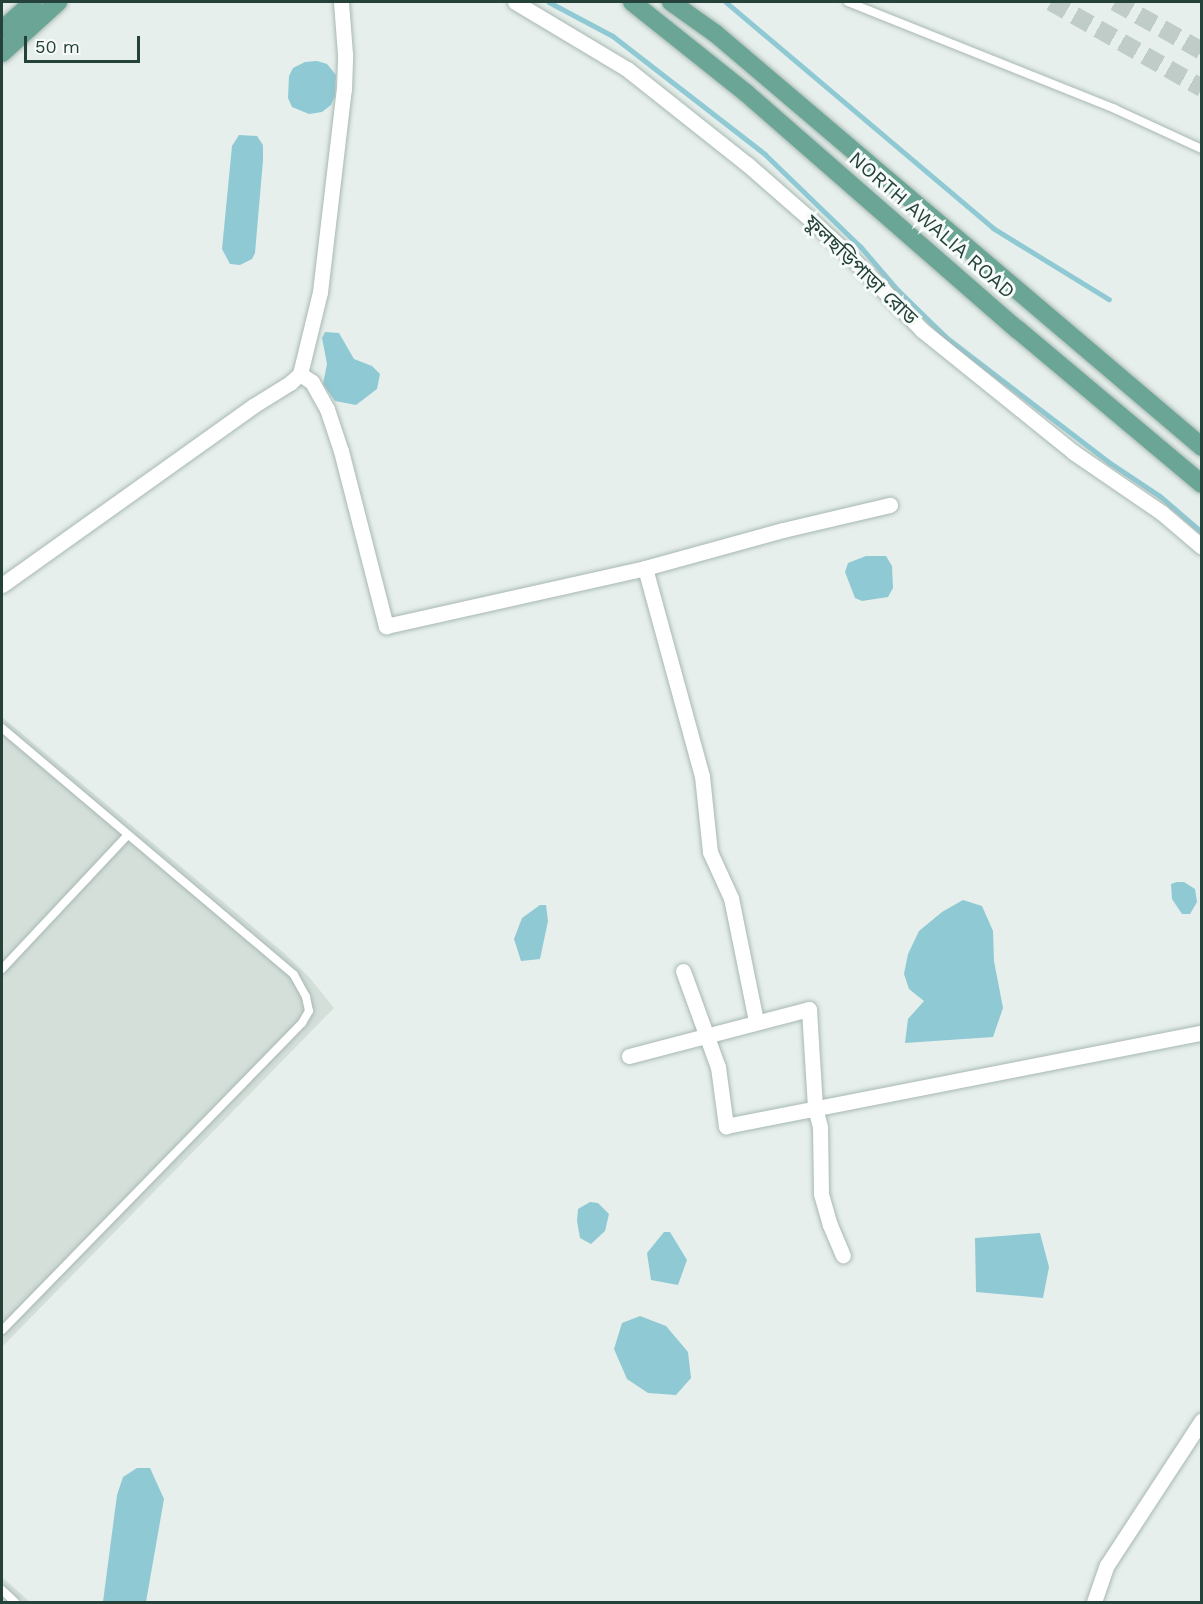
<!DOCTYPE html>
<meta charset="utf-8">
<style>
body{margin:0}
#map{position:relative;width:1203px;height:1604px;overflow:hidden;background:#e6efeb;font-family:"Work Sans","Noto Sans Bengali",sans-serif}
div>[style]{position:absolute}
.built>*{inset:0;background:#d4dfda}
.water>*{inset:0;background:#8ec9d4}
.stream>*{height:4.5px;margin:-2.25px;padding:0 2.25px;transform-origin:2.25px;border-radius:2.25px;background:#8ec9d4}
.highway-tunnel>*{height:18px;margin-top:-9px;transform-origin:0;background:repeating-linear-gradient(90deg,#bfccc8 0 18px,transparent 0 27px)}
.roads{filter:drop-shadow(0 0 2px #a8b8b2) drop-shadow(0 0 2px #a8b8b2)}
.lane>*{height:8px;margin:-4px;padding:0 4px;transform-origin:4px;border-radius:4px;background:#fff}
.street>*{height:15px;margin:-7.5px;padding:0 7.5px;transform-origin:7.5px;border-radius:7.5px;background:#fff}
.primary>*{height:18px;margin:-9px;padding:0 9px;transform-origin:9px;border-radius:9px;background:#6aa596}
span{translate:-50% -50%;white-space:nowrap;text-align:center;line-height:1.15;-webkit-text-stroke:6px #f7fbf9;paint-order:stroke}
.street-label{font-size:20px;color:#24423a}
.frame{position:absolute;inset:0;border:3px solid #24423a;pointer-events:none}
.scale{position:absolute;left:24px;top:36px;width:116px;height:27px;box-sizing:border-box;border:3px solid #24423a;border-top:0;padding-left:8px;font-size:18px;line-height:21px;white-space:nowrap;color:#24423a;-webkit-text-stroke:4px #f7fbf9;paint-order:stroke}
</style>
<div id="map">
<div class="built">
<i style="clip-path:polygon(2px 717px,284px 953px,309px 977px,334px 1008px,2px 1347px)"></i>
<i style="clip-path:polygon(2px 1577px,30px 1602px,2px 1602px)"></i>
</div>
<div class="water">
<i style="clip-path:polygon(317px 61px,327px 64px,336px 75px,335px 96px,331px 105px,322px 112px,309px 114px,292px 107px,288px 98px,289px 76px,293px 68px,305px 62px)"></i>
<i style="clip-path:polygon(239px 135px,257px 136px,263px 145px,263px 160px,255px 253px,252px 259px,240px 265px,230px 264px,222px 249px,232px 146px)"></i>
<i style="clip-path:polygon(325px 332px,339px 333px,354px 359px,372px 366px,380px 374px,377px 389px,356px 405px,335px 401px,323px 384px,327px 364px,322px 338px)"></i>
<i style="clip-path:polygon(866px 556px,886px 556px,892px 566px,893px 588px,888px 597px,862px 601px,855px 598px,845px 572px,848px 563px)"></i>
<i style="clip-path:polygon(1177px 882px,1184px 882px,1195px 889px,1197px 902px,1190px 914px,1182px 914px,1172px 899px,1171px 884px)"></i>
<i style="clip-path:polygon(963px 900px,982px 906px,993px 931px,994px 961px,1003px 1008px,993px 1037px,905px 1043px,908px 1019px,924px 1001px,909px 989px,904px 974px,908px 954px,919px 931px,942px 912px)"></i>
<i style="clip-path:polygon(540px 905px,546px 905px,548px 921px,540px 959px,521px 961px,514px 939px,522px 918px)"></i>
<i style="clip-path:polygon(590px 1202px,598px 1203px,609px 1214px,605px 1231px,591px 1244px,580px 1238px,577px 1221px,578px 1209px)"></i>
<i style="clip-path:polygon(664px 1232px,670px 1232px,687px 1260px,678px 1285px,651px 1280px,647px 1253px)"></i>
<i style="clip-path:polygon(1040px 1233px,1049px 1267px,1043px 1298px,976px 1292px,975px 1238px)"></i>
<i style="clip-path:polygon(640px 1316px,666px 1326px,688px 1352px,691px 1378px,676px 1395px,648px 1393px,627px 1379px,614px 1349px,622px 1323px)"></i>
<i style="clip-path:polygon(137px 1468px,150px 1468px,164px 1499px,146px 1602px,103px 1602px,117px 1495px,123px 1477px)"></i>
</div>
<div class="stream">
<i style="left:549px;top:2px;width:72px;rotate:28deg"></i>
<i style="left:613px;top:36px;width:192px;rotate:37.8deg"></i>
<i style="left:765px;top:154px;width:134px;rotate:44.1deg"></i>
<i style="left:861px;top:247px;width:57px;rotate:49.3deg"></i>
<i style="left:898px;top:290px;width:67px;rotate:44.4deg"></i>
<i style="left:946px;top:337px;width:205px;rotate:37.5deg"></i>
<i style="left:1109px;top:462px;width:61px;rotate:33.7deg"></i>
<i style="left:1160px;top:496px;width:55px;rotate:40.6deg"></i>
<i style="left:726px;top:2px;width:350px;rotate:40.2deg"></i>
<i style="left:993px;top:228px;width:136px;rotate:31.5deg"></i>
</div>
<div class="highway-tunnel">
<i style="left:1051px;top:2px;width:174px;rotate:29.7deg"></i>
<i style="left:1115px;top:2px;width:100px;rotate:29.4deg"></i>
</div>
<div class="roads">
<div class="lane">
<i style="left:848px;top:2px;width:288px;rotate:21.8deg"></i>
<i style="left:1115px;top:109px;width:96px;rotate:24.7deg"></i>
<i style="left:2px;top:728px;width:382px;rotate:40.2deg"></i>
<i style="left:294px;top:975px;width:25px;rotate:61deg"></i>
<i style="left:306px;top:997px;width:14px;rotate:78deg"></i>
<i style="left:309px;top:1011px;width:14px;rotate:120deg"></i>
<i style="left:302px;top:1023px;width:429px;rotate:134.3deg"></i>
<i style="left:2px;top:969px;width:183px;rotate:-46.8deg"></i>
<i style="left:2px;top:1590px;width:18px;rotate:43deg"></i>
</div>
<div class="street">
<i style="left:515px;top:2px;width:131px;rotate:30.9deg"></i>
<i style="left:627px;top:69px;width:153px;rotate:38.4deg"></i>
<i style="left:747px;top:164px;width:86px;rotate:41.2deg"></i>
<i style="left:812px;top:221px;width:47px;rotate:42.4deg"></i>
<i style="left:847px;top:253px;width:107px;rotate:45.8deg"></i>
<i style="left:922px;top:330px;width:194px;rotate:38.9deg"></i>
<i style="left:1073px;top:452px;width:108px;rotate:34.4deg"></i>
<i style="left:1162px;top:513px;width:52px;rotate:40.4deg"></i>
<i style="left:300px;top:374px;width:14px;rotate:34deg"></i>
<i style="left:312px;top:382px;width:31px;rotate:61deg"></i>
<i style="left:327px;top:409px;width:44px;rotate:71.6deg"></i>
<i style="left:341px;top:451px;width:181px;rotate:75.6deg"></i>
<i style="left:386px;top:626px;width:265px;rotate:-12.6deg"></i>
<i style="left:645px;top:568px;width:143px;rotate:-15.4deg"></i>
<i style="left:783px;top:530px;width:110px;rotate:-13.2deg"></i>
<i style="left:645px;top:568px;width:216px;rotate:74.7deg"></i>
<i style="left:702px;top:776px;width:76px;rotate:84deg"></i>
<i style="left:710px;top:852px;width:51px;rotate:65.5deg"></i>
<i style="left:731px;top:898px;width:126px;rotate:78.5deg"></i>
<i style="left:2px;top:585px;width:308px;rotate:-35.5deg"></i>
<i style="left:253px;top:406px;width:44px;rotate:-31.9deg"></i>
<i style="left:290px;top:383px;width:13px;rotate:-42deg"></i>
<i style="left:300px;top:374px;width:84px;rotate:-76.3deg"></i>
<i style="left:320px;top:292px;width:204px;rotate:-83.3deg"></i>
<i style="left:344px;top:89px;width:35px;rotate:-88deg"></i>
<i style="left:345px;top:54px;width:52px;rotate:-94.4deg"></i>
<i style="left:683px;top:971px;width:102px;rotate:70deg"></i>
<i style="left:718px;top:1067px;width:60px;rotate:82.3deg"></i>
<i style="left:726px;top:1126px;width:485px;rotate:-11.1deg"></i>
<i style="left:629px;top:1056px;width:186px;rotate:-14.6deg"></i>
<i style="left:809px;top:1009px;width:99px;rotate:86.5deg"></i>
<i style="left:815px;top:1108px;width:20px;rotate:75deg"></i>
<i style="left:820px;top:1127px;width:67px;rotate:89.1deg"></i>
<i style="left:821px;top:1194px;width:32px;rotate:74deg"></i>
<i style="left:830px;top:1225px;width:33px;rotate:67deg"></i>
<i style="left:1094px;top:1602px;width:39px;rotate:-71deg"></i>
<i style="left:1107px;top:1565px;width:173px;rotate:-56.8deg"></i>
</div>
<div class="primary">
<i style="left:632px;top:2px;width:146px;rotate:38.6deg"></i>
<i style="left:746px;top:93px;width:359px;rotate:41.1deg"></i>
<i style="left:1017px;top:329px;width:241px;rotate:40deg"></i>
<i style="left:671px;top:2px;width:55px;rotate:35.4deg"></i>
<i style="left:716px;top:34px;width:638px;rotate:40.36deg"></i>
<i style="left:2px;top:30px;width:42px;rotate:-42.1deg"></i>
<i style="left:2px;top:53px;width:76px;rotate:-42.3deg"></i>
</div>
</div>
<div class="street-label">
<span style="left:932px;top:225px;rotate:41deg">NORTH AWALIA ROAD</span>
<span style="left:861px;top:270px;rotate:44deg">ফুলছড়িপাড়া রোড</span>
</div>
<div class="frame"></div>
<div class="scale">50 m</div>
</div>
